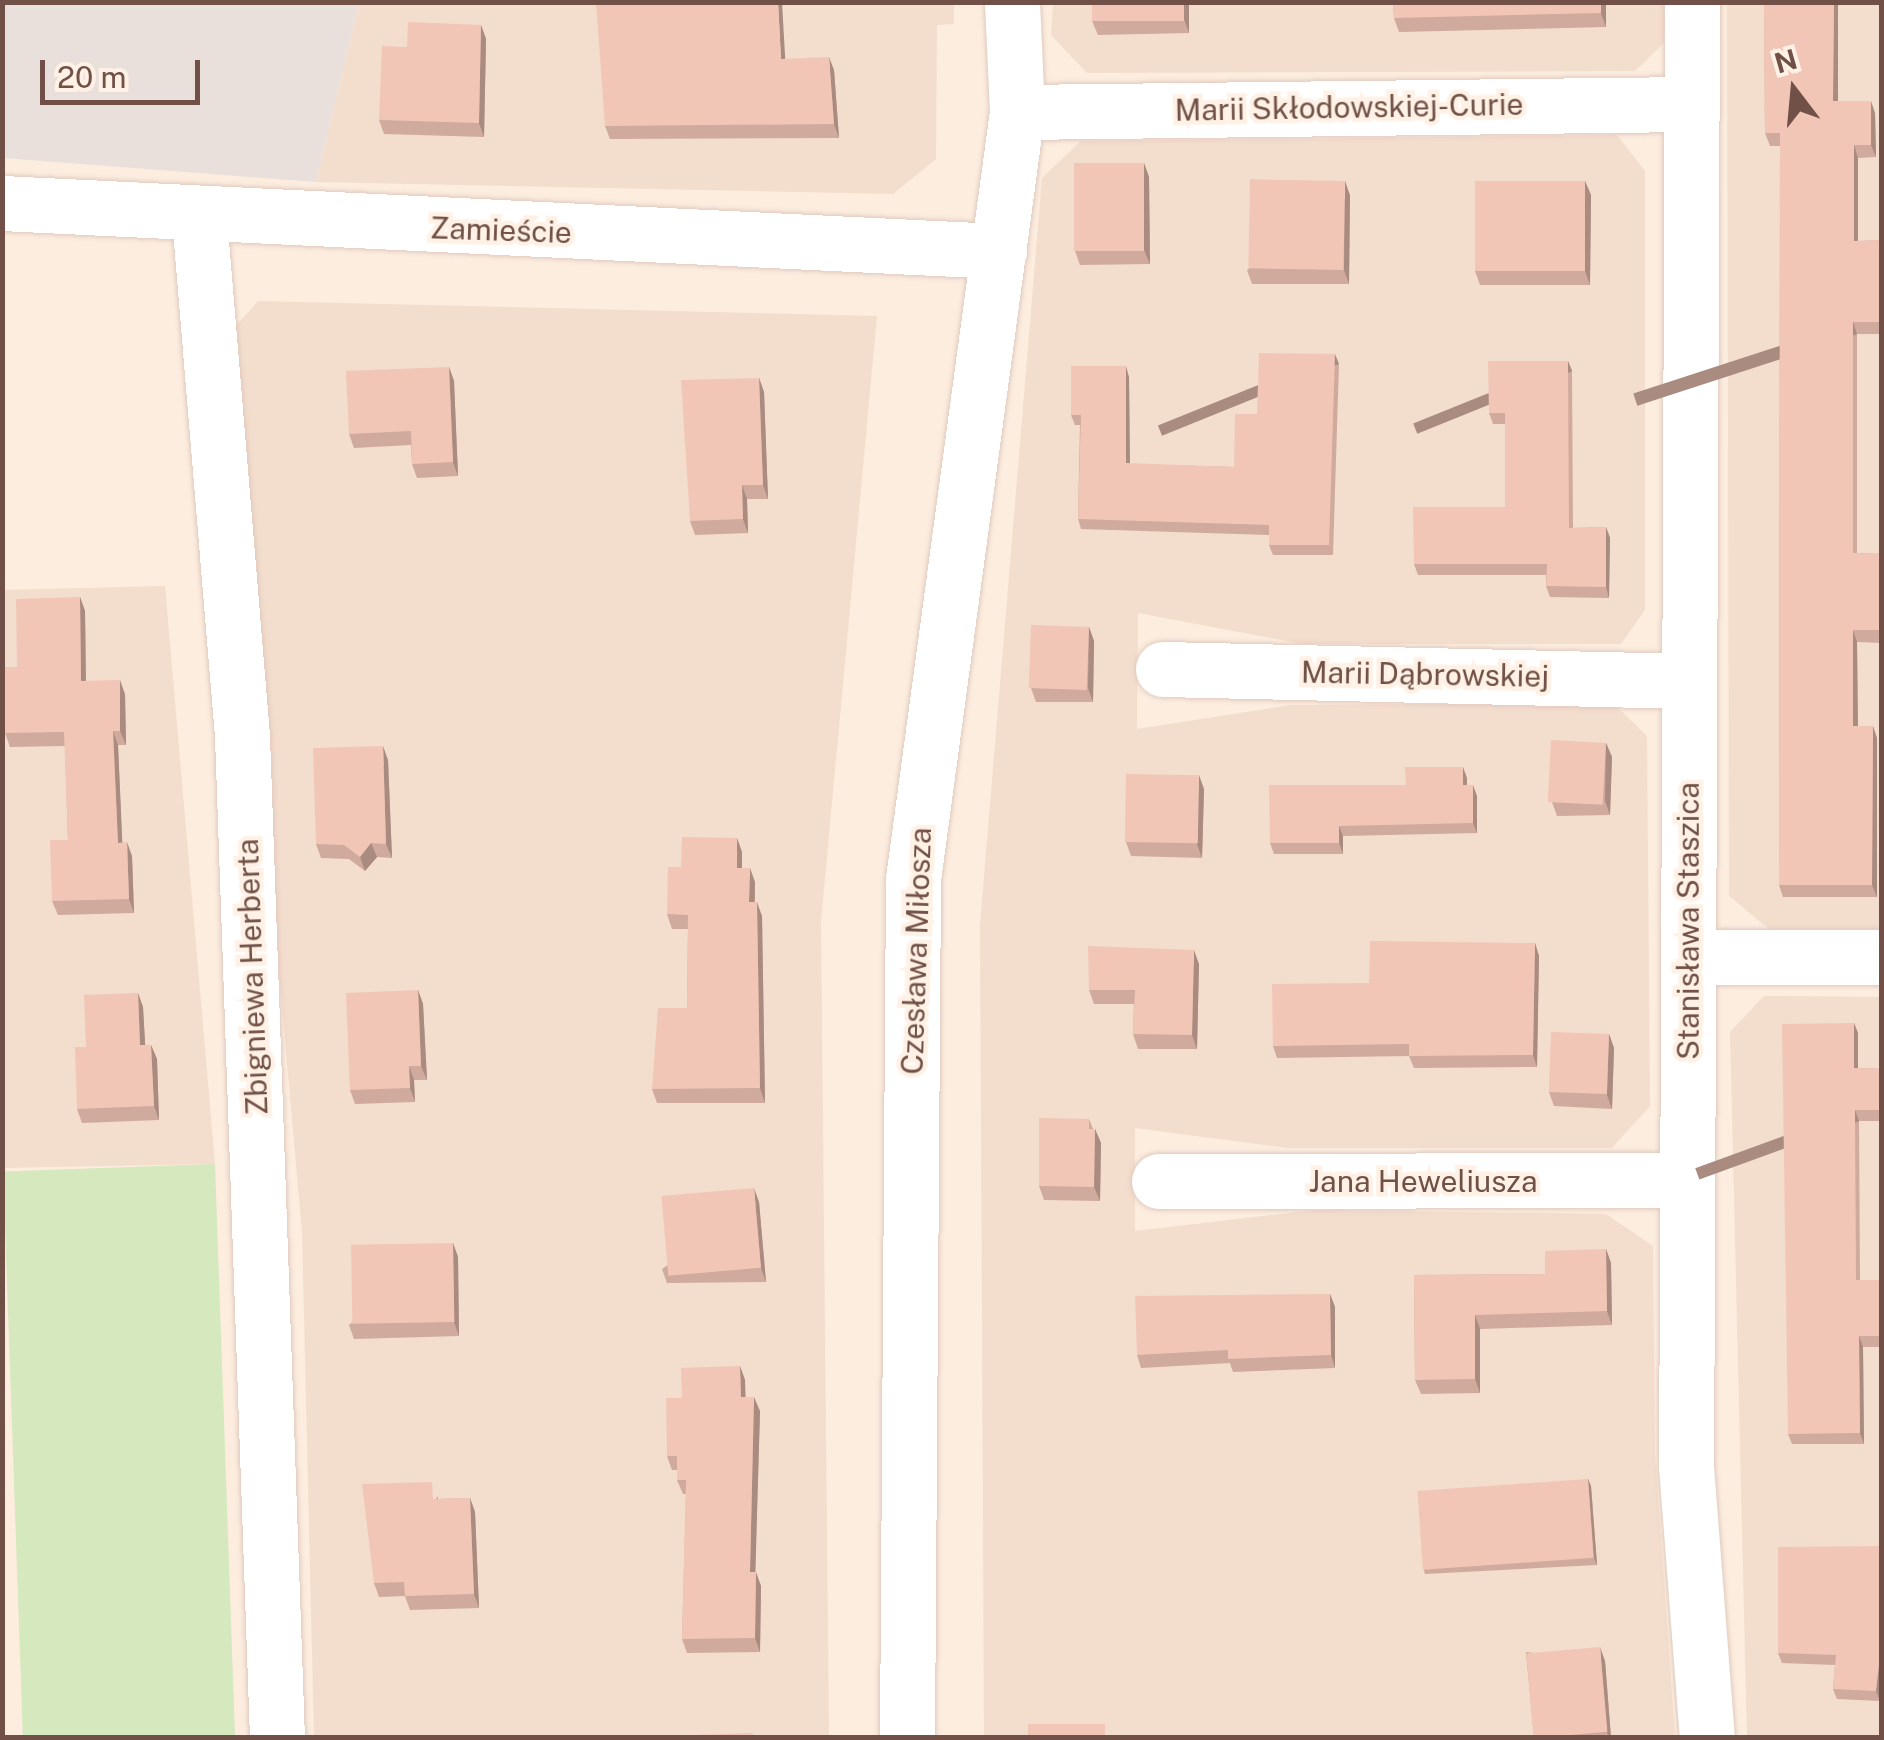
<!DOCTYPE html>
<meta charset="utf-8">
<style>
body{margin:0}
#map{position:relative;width:1884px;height:1740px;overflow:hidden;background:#fceddf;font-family:"Public Sans",sans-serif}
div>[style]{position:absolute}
.residential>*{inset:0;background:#f3ddcd}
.industrial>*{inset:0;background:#eae0db}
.green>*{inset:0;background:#d5e8be;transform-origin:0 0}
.roads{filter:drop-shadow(0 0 2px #e1cabe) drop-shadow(0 0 2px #e1cabe)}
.minor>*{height:55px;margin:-27.5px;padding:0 27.5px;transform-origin:27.5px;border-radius:27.5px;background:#fff}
.wall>*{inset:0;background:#cfaa9d}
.shaded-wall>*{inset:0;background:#a98b80;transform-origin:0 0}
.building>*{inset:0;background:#f1c6b7;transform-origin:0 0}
span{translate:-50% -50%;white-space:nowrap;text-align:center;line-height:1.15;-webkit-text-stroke:9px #fff1e5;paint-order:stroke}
.street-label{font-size:30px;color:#715147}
.frame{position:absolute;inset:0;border:5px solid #715147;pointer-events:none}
.north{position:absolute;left:1744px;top:40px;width:100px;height:100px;-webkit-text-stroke:8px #fff1e5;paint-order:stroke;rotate:344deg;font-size:28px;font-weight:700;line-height:40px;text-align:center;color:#715147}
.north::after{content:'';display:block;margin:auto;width:35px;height:45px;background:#715147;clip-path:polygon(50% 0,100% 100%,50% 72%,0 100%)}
.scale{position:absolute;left:40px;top:60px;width:160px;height:45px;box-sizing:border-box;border:5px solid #715147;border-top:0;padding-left:12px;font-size:30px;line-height:35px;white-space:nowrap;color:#715147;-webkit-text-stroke:8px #fff1e5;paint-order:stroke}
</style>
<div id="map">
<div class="residential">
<i style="clip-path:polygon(359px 3px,954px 3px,954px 24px,937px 25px,936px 159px,893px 194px,316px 182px)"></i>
<i style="clip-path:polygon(1053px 3px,1675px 3px,1675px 32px,1635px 71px,1087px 73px,1051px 35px)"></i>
<i style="clip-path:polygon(1727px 3px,1881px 3px,1881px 929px,1769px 929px,1729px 896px)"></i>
<i style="clip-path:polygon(1617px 135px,1645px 171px,1645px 610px,1621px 644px,1303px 644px,1138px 613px,1137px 729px,1291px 705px,1613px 703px,1647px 736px,1650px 1106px,1612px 1148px,1288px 1148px,1135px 1128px,1135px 1231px,1315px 1210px,1606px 1214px,1653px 1246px,1655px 1454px,1675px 1737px,984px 1738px,980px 925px,1042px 178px,1081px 141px)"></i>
<i style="clip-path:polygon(258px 301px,877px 316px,821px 922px,829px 1737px,314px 1737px,302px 1232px,223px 340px)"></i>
<i style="clip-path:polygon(165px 586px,215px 1164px,3px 1168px,2px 590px)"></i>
<i style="clip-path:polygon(1764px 996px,1881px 997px,1881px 1737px,1747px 1737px,1730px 1032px)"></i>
</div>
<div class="industrial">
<i style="clip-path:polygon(2px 3px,359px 3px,316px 182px,3px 158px)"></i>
</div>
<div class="green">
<i style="left:215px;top:1164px;width:573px;height:212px;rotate:88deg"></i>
</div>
<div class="roads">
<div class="minor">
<i style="left:1012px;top:2px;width:110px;rotate:87.4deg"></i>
<i style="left:1017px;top:112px;width:673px;rotate:-0.68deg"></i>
<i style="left:1692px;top:2px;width:1464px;rotate:90.23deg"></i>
<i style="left:1686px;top:1466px;width:273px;rotate:85.6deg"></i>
<i style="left:2px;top:203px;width:998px;rotate:2.76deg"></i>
<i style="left:199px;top:217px;width:521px;rotate:85.26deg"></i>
<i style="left:242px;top:736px;width:1003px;rotate:88deg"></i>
<i style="left:1163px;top:669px;width:524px;rotate:1.31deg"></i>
<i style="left:1689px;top:957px;width:193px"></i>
<i style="left:1159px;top:1181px;width:528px;rotate:-0.11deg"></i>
<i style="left:907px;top:1738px;width:859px;rotate:-89.6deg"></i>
<i style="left:913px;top:879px;width:774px;rotate:-82.28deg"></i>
</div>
</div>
<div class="wall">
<i style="clip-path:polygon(1092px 2px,1189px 2px,1189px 33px,1098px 35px,1092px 21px)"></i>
<i style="clip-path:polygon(1393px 2px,1606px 2px,1606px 27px,1399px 32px,1394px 18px)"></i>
<i style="clip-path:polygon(1764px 2px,1838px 2px,1838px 101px,1875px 113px,1876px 157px,1858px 158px,1858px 241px,1882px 240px,1882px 334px,1857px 334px,1857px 553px,1882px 554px,1882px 643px,1857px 642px,1858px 726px,1877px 738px,1877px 897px,1783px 897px,1779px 885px,1780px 146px,1770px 146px,1765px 133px)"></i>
<i style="clip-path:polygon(481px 25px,486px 39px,484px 137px,384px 134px,379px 120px,407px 47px)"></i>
<i style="clip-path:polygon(785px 59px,834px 70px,839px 138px,610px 139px,605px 126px)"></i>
<i style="clip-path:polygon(1144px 163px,1149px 177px,1150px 264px,1080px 265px,1075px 251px)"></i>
<i style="clip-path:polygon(1585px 181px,1591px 195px,1590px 285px,1480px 285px,1475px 271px)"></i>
<i style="clip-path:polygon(1350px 195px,1349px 284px,1252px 284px,1247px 270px)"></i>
<i style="clip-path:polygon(1568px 361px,1572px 371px,1573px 528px,1606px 527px,1610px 538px,1609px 598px,1550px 597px,1546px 586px,1546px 575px,1418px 575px,1414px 564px,1505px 507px,1505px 424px,1493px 424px,1489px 413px)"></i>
<i style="clip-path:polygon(1339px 364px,1333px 555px,1273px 555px,1269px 545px,1269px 535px,1081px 529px,1078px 519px,1080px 425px,1075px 425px,1071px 415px,1129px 377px,1130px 464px,1234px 467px,1257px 414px)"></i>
<i style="clip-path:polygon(449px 367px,454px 381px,458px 476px,417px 478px,412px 464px,411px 445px,354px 448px,349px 434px)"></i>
<i style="clip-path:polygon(759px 378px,764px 392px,768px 499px,747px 499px,748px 533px,695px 535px,690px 521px)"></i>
<i style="clip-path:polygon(80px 597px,85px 611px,86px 681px,125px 694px,126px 745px,118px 745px,122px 842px,132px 856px,134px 913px,58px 915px,52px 901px,68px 840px,65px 746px,10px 747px,5px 733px,17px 667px)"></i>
<i style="clip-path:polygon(1089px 627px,1094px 641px,1093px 702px,1036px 702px,1031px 688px)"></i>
<i style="clip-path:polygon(1606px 743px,1612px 757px,1610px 815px,1557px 816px,1552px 802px)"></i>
<i style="clip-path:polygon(388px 760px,392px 858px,377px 857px,365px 871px,349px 859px,321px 858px,316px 844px)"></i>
<i style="clip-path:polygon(1467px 778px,1467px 785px,1477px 796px,1477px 833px,1343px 836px,1343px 854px,1274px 854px,1270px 843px,1406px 785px)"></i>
<i style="clip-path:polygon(1204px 789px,1202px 858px,1131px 856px,1126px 842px)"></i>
<i style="clip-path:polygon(737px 838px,742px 852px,742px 868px,755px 882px,755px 902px,762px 916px,765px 1103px,657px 1103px,652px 1089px,687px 1008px,688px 929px,672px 929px,667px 914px,681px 867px)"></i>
<i style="clip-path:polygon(1535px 943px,1539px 956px,1537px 1067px,1414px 1068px,1409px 1056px,1277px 1058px,1273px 1046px,1369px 983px)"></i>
<i style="clip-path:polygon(1199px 964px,1197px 1049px,1138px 1049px,1133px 1034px,1134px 1004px,1094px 1004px,1089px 990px)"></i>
<i style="clip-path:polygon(418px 990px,423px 1004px,427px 1080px,414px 1080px,415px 1102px,355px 1104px,350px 1090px)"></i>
<i style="clip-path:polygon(138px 993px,143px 1007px,145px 1045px,151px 1045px,157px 1059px,159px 1120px,82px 1123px,77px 1109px,86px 1047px)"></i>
<i style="clip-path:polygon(1854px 1023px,1858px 1033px,1858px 1068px,1882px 1069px,1882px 1121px,1859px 1121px,1860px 1280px,1882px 1280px,1882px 1347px,1863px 1347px,1864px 1444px,1792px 1444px,1788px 1434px)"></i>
<i style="clip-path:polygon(1609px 1034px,1614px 1048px,1612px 1109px,1554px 1106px,1549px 1092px)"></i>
<i style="clip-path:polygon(1089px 1119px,1093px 1129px,1095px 1129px,1101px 1143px,1100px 1201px,1044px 1200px,1039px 1186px)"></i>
<i style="clip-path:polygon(759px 1202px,766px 1282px,667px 1283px,662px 1269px)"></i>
<i style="clip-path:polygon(453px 1243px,458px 1257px,459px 1336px,354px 1339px,349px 1325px)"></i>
<i style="clip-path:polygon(1606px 1249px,1611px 1263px,1612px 1325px,1480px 1329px,1480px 1393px,1421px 1394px,1415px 1380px,1414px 1275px,1545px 1274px)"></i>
<i style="clip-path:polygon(1330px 1294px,1335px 1307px,1335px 1368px,1233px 1372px,1230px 1363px,1141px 1368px,1137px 1355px)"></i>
<i style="clip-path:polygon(740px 1366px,745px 1380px,745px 1397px,760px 1411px,755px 1572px,761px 1586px,760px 1652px,687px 1653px,682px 1639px,686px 1494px,683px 1494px,677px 1480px,677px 1470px,672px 1470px,667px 1456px,682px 1398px)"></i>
<i style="clip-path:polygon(1588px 1479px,1591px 1486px,1597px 1565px,1425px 1574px,1423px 1567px)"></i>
<i style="clip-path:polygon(438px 1496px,438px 1499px,470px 1498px,475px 1512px,479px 1608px,410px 1610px,405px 1596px,379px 1597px,374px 1583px)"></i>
<i style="clip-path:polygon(1882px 1546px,1882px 1685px,1880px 1701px,1837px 1699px,1833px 1689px,1835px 1665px,1782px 1663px,1778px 1653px)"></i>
<i style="clip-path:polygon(1526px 1652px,1605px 1661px,1611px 1738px,1534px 1738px)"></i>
</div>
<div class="shaded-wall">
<i style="clip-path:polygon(778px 2px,782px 2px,786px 73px,781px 59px)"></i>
<i style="clip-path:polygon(1184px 2px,1189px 2px,1189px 33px,1184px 19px)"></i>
<i style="clip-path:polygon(1601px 2px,1606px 2px,1606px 27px,1601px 13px)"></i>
<i style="clip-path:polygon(1834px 2px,1838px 2px,1838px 114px,1833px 101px)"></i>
<i style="clip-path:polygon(481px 25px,486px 39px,484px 137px,479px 123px)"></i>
<i style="clip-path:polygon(829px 57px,834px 70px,839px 138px,834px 124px)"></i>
<i style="clip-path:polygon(1871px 101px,1875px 113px,1876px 157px,1871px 145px)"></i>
<i style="clip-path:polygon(1854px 145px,1858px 158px,1858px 253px,1854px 241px)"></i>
<i style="clip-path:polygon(1144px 163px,1149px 177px,1150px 264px,1144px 250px)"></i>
<i style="clip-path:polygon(1345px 181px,1350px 195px,1349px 284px,1344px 270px)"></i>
<i style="clip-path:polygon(1585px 181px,1591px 195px,1590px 285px,1585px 271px)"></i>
<i style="left:1853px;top:322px;width:13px;height:231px;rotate:72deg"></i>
<i style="left:1335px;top:354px;width:11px;height:191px;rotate:68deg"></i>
<i style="left:1568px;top:361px;width:11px;height:167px;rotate:68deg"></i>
<i style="clip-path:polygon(1126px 366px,1129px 377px,1130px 474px,1126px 463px)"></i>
<i style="clip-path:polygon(449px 367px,454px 381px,458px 476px,453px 462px)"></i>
<i style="clip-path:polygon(759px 378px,764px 392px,768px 499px,763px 485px)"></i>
<i style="clip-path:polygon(742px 485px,747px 499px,748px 533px,743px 519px)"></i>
<i style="clip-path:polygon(1606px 527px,1610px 538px,1609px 598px,1606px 587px)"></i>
<i style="clip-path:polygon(80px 597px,85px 611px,86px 695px,81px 681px)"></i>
<i style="clip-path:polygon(1089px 627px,1094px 641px,1093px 702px,1088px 688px)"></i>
<i style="clip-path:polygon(1853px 630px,1857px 642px,1858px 738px,1853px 726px)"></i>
<i style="clip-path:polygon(120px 680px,125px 694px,126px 745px,120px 731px)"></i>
<i style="clip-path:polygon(1873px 726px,1877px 738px,1877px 897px,1872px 885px)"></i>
<i style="clip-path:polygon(113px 731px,118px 745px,123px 857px,118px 843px)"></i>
<i style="clip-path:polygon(1606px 743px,1612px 757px,1610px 815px,1605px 801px)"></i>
<i style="clip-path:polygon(383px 746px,388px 760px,392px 858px,386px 844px)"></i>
<i style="clip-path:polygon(1463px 767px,1467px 778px,1467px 796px,1463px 785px)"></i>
<i style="clip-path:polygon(1199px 775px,1204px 789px,1202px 858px,1197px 844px)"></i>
<i style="clip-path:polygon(1473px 785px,1477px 796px,1477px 833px,1473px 823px)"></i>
<i style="clip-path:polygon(1339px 826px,1343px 836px,1343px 854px,1339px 843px)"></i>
<i style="clip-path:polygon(737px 838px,742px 852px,742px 882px,737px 868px)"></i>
<i style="clip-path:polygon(127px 842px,132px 856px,134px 913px,129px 899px)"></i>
<i style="clip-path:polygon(371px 843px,377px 857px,365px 871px,360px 857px)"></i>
<i style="clip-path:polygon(750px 868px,755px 882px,754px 916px,749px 902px)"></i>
<i style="clip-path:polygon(757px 902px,762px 916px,765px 1103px,760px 1088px)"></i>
<i style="clip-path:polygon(1535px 943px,1539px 956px,1537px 1067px,1533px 1055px)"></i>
<i style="clip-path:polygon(1194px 950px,1199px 964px,1197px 1049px,1192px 1035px)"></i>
<i style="clip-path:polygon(418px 990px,423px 1004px,427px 1080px,421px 1066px)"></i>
<i style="clip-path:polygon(138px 993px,143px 1007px,146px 1059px,140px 1045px)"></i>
<i style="clip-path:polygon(1854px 1023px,1858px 1033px,1858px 1079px,1854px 1068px)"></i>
<i style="clip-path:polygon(1609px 1034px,1614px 1048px,1612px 1109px,1607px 1095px)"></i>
<i style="clip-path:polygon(151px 1045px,157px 1059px,159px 1120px,154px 1106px)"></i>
<i style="clip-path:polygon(409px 1066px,414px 1080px,415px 1102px,410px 1088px)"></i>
<i style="left:1855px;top:1110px;width:12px;height:170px;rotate:70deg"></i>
<i style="clip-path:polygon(1095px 1129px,1101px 1143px,1100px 1201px,1094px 1187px)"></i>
<i style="clip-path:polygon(754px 1188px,759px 1202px,766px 1282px,761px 1268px)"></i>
<i style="clip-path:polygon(453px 1243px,458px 1257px,459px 1336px,454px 1322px)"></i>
<i style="clip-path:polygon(1606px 1249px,1611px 1263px,1612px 1325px,1607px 1311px)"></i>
<i style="clip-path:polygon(1330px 1294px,1335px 1307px,1335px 1368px,1331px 1355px)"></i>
<i style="clip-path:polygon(1475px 1315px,1480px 1329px,1480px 1393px,1475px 1379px)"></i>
<i style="clip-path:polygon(1859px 1336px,1863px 1347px,1864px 1444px,1860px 1433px)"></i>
<i style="clip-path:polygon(740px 1366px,745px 1380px,746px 1411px,741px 1397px)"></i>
<i style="clip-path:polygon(754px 1397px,760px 1411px,755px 1586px,750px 1572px)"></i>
<i style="clip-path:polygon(1588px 1479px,1591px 1486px,1597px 1565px,1594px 1558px)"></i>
<i style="clip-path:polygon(470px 1498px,475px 1512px,479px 1608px,474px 1594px)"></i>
<i style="clip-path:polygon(756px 1572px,761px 1586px,760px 1652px,755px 1638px)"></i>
<i style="clip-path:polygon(1882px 1638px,1882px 1685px,1880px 1701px,1876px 1691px)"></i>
<i style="clip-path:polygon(1600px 1647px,1605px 1661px,1611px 1738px,1609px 1738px,1607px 1732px)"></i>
</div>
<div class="building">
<i style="clip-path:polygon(596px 2px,778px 2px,781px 59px,829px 57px,834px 124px,605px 126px)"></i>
<i style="left:1092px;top:2px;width:92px;height:19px"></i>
<i style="clip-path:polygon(1393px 2px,1601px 2px,1601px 13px,1394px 18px)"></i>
<i style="clip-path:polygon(1764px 2px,1834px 2px,1833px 101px,1871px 101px,1871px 145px,1854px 145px,1854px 241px,1882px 240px,1882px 322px,1853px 322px,1853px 553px,1882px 554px,1882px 630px,1853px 630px,1853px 726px,1873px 726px,1872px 885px,1779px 885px,1780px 133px,1765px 133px)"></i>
<i style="clip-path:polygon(408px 22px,481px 25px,479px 123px,379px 120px,382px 46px,407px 47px)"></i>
<i style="left:1074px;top:163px;width:70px;height:88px"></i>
<i style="left:1345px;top:181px;width:89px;height:95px;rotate:91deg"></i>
<i style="left:1475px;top:181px;width:110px;height:90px"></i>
<i style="clip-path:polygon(1259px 353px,1335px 354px,1329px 545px,1269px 545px,1269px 525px,1078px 519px,1081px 415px,1071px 415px,1071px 366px,1126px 366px,1126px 463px,1234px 467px,1235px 414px,1257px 414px)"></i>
<i style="clip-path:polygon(1488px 361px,1568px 361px,1569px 528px,1606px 527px,1606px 587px,1546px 586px,1547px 564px,1414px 564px,1413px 507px,1505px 507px,1505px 413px,1489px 413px)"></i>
<i style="clip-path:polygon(449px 367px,453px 462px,412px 464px,411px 431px,349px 434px,346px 371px)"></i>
<i style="clip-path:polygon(759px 378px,763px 485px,742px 485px,743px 519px,690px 521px,681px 380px)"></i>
<i style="clip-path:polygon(80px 597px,81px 681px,120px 680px,120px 731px,113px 731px,118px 843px,127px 842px,129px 899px,52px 901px,50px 840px,68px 840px,64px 732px,5px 733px,4px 667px,17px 667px,16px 599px)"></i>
<i style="left:1031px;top:625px;width:58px;height:63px;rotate:2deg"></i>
<i style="left:1551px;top:740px;width:55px;height:62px;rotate:3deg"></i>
<i style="clip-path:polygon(383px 746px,386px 844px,371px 843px,360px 857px,344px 845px,316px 844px,313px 748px)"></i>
<i style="clip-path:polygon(1405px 767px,1463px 767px,1463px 785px,1473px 785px,1473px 823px,1339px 826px,1339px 843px,1270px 843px,1269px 785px,1406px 785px)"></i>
<i style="left:1126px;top:774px;width:73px;height:68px;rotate:1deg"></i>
<i style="clip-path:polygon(682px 837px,737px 838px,737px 868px,750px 868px,749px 902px,757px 902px,760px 1088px,652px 1089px,658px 1008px,687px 1008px,688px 915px,667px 914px,668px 867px,681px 867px)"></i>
<i style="clip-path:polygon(1370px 941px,1535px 943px,1533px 1055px,1409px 1056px,1409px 1044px,1273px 1046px,1272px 984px,1369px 983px)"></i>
<i style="clip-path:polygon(1088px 946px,1194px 950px,1192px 1035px,1133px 1034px,1135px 990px,1089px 990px)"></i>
<i style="clip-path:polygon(418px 990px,421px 1066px,409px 1066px,410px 1088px,350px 1090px,346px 993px)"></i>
<i style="clip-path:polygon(138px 993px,140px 1045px,151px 1045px,154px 1106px,77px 1109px,75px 1047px,86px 1047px,84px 995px)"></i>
<i style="clip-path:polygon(1854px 1023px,1854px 1068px,1882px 1069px,1882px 1110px,1855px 1110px,1856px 1280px,1882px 1280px,1882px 1336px,1859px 1336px,1860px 1433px,1788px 1434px,1782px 1024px)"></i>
<i style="left:1551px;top:1032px;width:58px;height:60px;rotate:2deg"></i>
<i style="clip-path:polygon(1039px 1118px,1089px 1119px,1089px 1129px,1095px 1129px,1094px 1187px,1039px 1186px)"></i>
<i style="left:754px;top:1188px;width:80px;height:93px;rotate:85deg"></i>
<i style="left:453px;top:1243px;width:79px;height:102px;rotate:89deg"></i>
<i style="clip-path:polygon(1606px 1249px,1607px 1311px,1475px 1315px,1475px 1379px,1415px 1380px,1414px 1275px,1545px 1274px,1545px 1251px)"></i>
<i style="clip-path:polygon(1330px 1294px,1331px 1355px,1228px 1359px,1228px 1350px,1137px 1355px,1135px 1296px)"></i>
<i style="clip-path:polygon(740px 1366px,741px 1397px,754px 1397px,750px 1572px,756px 1572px,755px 1638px,682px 1639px,686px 1480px,677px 1480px,677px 1456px,667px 1456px,666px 1398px,682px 1398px,681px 1368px)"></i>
<i style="left:1588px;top:1479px;width:79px;height:171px;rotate:86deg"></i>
<i style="clip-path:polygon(432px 1482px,433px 1499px,470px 1498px,474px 1594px,405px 1596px,404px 1582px,374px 1583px,362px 1484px)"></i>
<i style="clip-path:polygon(1882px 1546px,1882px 1638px,1876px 1691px,1833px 1689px,1836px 1655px,1778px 1653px,1778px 1547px)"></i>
<i style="left:1600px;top:1647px;width:85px;height:74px;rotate:85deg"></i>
<i style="left:1105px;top:1724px;width:14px;height:77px;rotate:90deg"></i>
<i style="clip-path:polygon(753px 1733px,753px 1738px,689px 1738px,689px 1735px)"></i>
</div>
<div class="street-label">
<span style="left:1349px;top:107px;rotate:-1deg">Marii Skłodowskiej-Curie</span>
<span style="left:501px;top:230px;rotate:2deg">Zamieście</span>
<span style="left:1425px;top:674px;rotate:1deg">Marii Dąbrowskiej</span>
<span style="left:1688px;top:921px;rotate:-90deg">Stanisława Staszica</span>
<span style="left:916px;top:951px;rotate:-88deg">Czesława Miłosza</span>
<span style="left:252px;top:977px;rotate:-92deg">Zbigniewa Herberta</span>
<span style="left:1423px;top:1181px">Jana Heweliusza</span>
</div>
<div class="frame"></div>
<div class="north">N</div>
<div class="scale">20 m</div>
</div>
